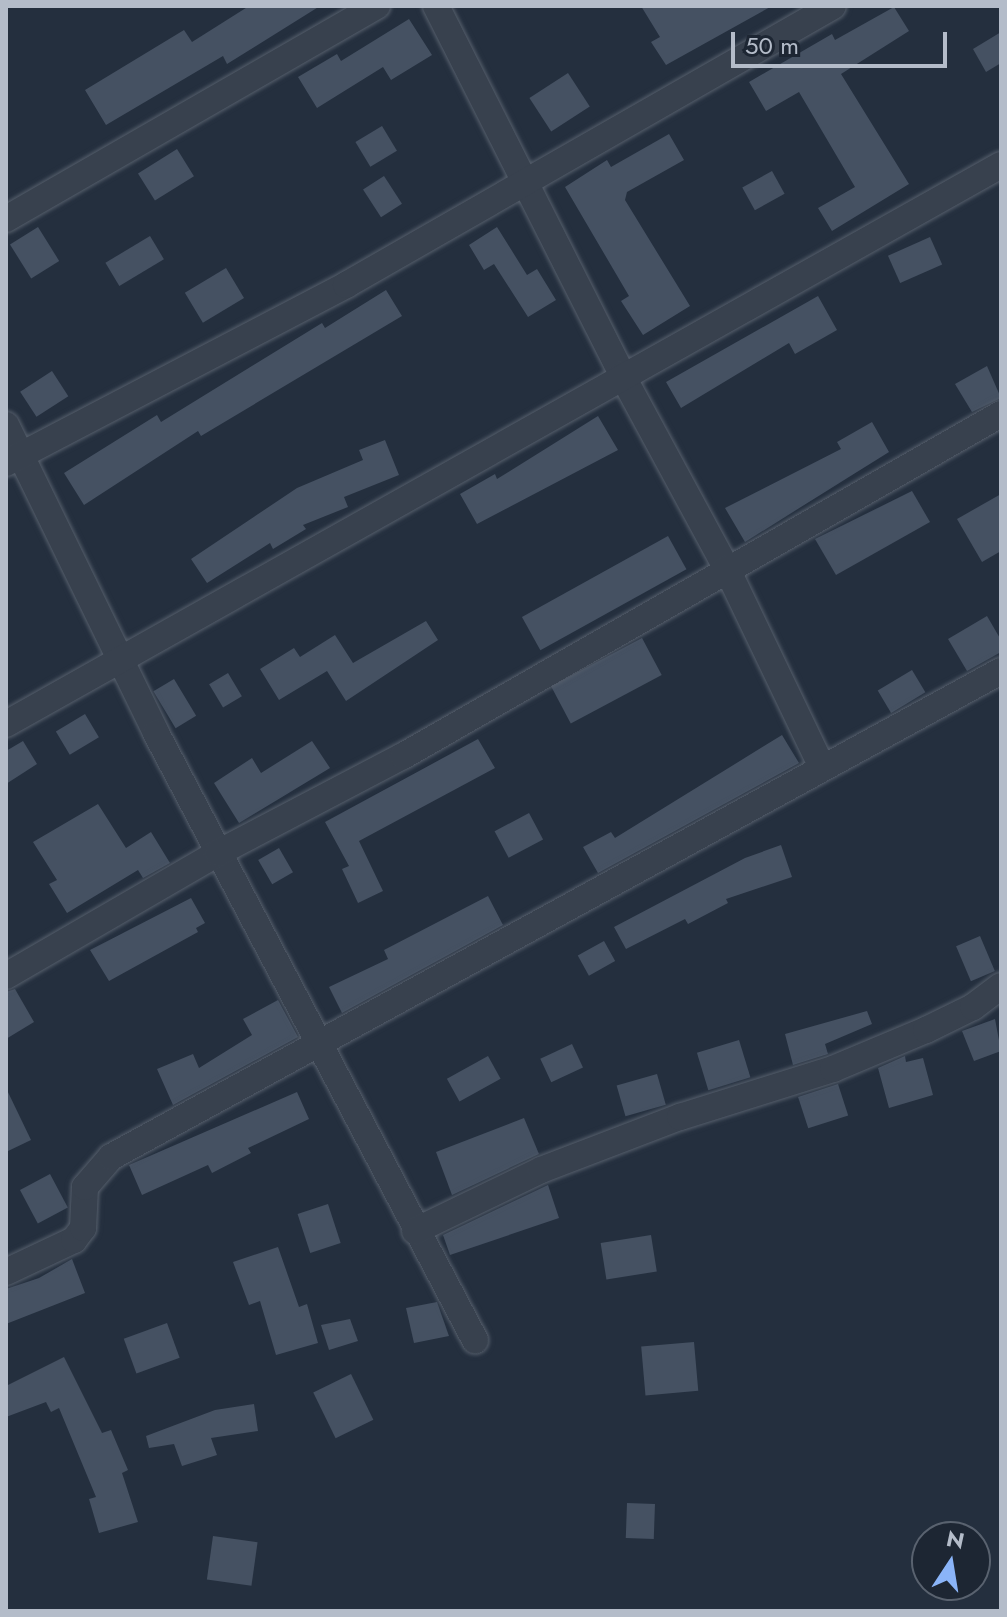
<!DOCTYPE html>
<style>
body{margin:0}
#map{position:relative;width:1007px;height:1617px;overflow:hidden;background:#242f3e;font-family:Jost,sans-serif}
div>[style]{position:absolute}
.building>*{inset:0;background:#455162;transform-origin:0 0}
.roads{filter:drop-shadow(0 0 2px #565f6c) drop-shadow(0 0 2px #565f6c)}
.minor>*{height:26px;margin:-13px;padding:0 13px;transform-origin:13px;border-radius:13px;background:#38414e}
span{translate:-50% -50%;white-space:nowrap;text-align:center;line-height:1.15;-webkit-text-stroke:6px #1d2633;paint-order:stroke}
.frame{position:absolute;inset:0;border:8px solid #b4bcc9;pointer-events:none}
.north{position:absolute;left:911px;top:1521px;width:80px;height:80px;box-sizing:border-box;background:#1d2633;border:2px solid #59626f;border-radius:50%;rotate:12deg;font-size:22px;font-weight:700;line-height:32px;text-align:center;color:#b4bcc9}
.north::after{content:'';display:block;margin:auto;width:28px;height:36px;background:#8ab4f8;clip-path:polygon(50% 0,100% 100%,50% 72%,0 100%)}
.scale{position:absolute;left:731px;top:32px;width:216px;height:36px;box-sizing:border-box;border:4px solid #b4bcc9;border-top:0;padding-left:10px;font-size:24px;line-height:28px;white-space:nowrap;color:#b4bcc9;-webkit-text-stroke:6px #1d2633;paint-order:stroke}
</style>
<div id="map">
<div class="building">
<i style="clip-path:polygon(249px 6px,320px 6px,227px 64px,223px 56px,106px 125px,85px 90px,184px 30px,192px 42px)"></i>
<i style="clip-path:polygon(641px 6px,772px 6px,666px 65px,651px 42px,660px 37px)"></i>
<i style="clip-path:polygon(894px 7px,909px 31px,841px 74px,909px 184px,832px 231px,818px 208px,855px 187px,799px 92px,766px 111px,749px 82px,832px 34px,835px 40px)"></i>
<i style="clip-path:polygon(409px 19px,432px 55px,391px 80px,383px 67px,317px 108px,298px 77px,337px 54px,341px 61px)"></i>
<i style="clip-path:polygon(1001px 32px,1001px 63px,986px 72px,973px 49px)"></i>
<i style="left:568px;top:73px;width:40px;height:46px;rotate:57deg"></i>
<i style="left:382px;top:126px;width:29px;height:31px;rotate:59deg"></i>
<i style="clip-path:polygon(669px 134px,684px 160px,627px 192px,625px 200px,690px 306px,643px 335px,621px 301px,629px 296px,565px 187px,607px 160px,611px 167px)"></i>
<i style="left:177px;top:149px;width:32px;height:46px;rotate:58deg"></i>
<i style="left:772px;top:171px;width:26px;height:34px;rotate:61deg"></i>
<i style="left:384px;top:176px;width:33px;height:25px;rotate:57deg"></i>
<i style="left:38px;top:227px;width:40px;height:33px;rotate:58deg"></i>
<i style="clip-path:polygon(497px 227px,527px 275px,537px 269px,556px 300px,528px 317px,494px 264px,484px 270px,469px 245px)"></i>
<i style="left:150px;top:236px;width:27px;height:52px;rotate:59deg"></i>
<i style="left:930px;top:237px;width:30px;height:46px;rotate:66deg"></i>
<i style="left:226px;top:268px;width:35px;height:48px;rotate:59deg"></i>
<i style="clip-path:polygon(386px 290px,402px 316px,201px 436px,198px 431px,84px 505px,64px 473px,157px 415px,161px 422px,322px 323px,325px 328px)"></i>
<i style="clip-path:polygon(818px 296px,837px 330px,795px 354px,789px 343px,681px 408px,666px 382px)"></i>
<i style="clip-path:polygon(987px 366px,1001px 398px,972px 412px,955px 384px)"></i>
<i style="left:52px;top:371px;width:30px;height:38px;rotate:57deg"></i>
<i style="clip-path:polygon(598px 416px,618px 450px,477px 524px,460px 494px,495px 474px,497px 479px)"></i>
<i style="clip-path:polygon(872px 422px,889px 452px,745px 542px,725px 508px,841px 449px,837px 442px)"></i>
<i style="clip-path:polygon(385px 440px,399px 475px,344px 497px,348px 507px,303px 525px,306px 529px,273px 549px,270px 543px,207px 583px,191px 559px,297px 488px,363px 460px,359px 450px)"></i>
<i style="clip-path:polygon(912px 491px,930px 522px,836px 575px,815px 539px)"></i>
<i style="clip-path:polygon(1001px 494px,1001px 551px,982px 562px,957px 519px)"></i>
<i style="left:668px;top:536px;width:38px;height:167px;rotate:61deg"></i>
<i style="clip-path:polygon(987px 616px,1001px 640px,1001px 652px,967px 671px,948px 639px)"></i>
<i style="clip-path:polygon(426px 621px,438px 640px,346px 701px,327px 671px,279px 700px,260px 669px,294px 648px,300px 657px,335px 635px,353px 663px)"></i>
<i style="left:642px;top:638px;width:42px;height:103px;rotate:62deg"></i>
<i style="left:912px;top:670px;width:26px;height:40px;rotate:59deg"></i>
<i style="left:228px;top:673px;width:27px;height:22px;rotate:59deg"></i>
<i style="left:174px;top:679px;width:43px;height:24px;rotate:59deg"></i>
<i style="left:85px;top:714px;width:27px;height:34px;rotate:59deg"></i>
<i style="clip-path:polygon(782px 735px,799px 763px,598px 873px,583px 847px,611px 832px,615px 838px)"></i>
<i style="clip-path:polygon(478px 739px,495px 768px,359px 841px,383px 891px,358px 903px,342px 869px,349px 866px,325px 822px)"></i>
<i style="clip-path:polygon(23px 741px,37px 764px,6px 784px,6px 751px)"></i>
<i style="clip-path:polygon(312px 741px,330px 768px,239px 823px,214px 783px,252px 758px,261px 773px)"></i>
<i style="clip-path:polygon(98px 804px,126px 848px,151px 832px,170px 863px,143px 878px,138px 870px,67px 913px,49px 884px,57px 880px,33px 842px)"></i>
<i style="left:529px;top:813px;width:30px;height:39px;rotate:62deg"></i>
<i style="clip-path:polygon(781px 845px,792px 877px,726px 899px,728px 903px,688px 924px,685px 919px,626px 949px,614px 927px,745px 858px)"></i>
<i style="left:279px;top:848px;width:28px;height:24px;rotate:60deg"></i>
<i style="clip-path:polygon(488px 896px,503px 925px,342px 1013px,329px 987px,388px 959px,384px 950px)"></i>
<i style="clip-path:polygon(191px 898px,205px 923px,196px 928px,198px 932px,109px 981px,90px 950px)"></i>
<i style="left:980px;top:936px;width:38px;height:26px;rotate:67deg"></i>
<i style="left:604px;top:941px;width:23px;height:30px;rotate:61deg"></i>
<i style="clip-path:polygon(15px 989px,34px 1022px,6px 1039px,6px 992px)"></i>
<i style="clip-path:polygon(278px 1000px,298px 1037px,173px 1105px,157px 1069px,193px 1054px,199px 1068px,252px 1035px,243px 1019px)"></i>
<i style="clip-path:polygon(867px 1011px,872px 1024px,825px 1044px,828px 1054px,793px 1065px,785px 1034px)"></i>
<i style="clip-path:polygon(995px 1019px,1001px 1051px,974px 1061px,962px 1031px)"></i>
<i style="left:739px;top:1040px;width:39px;height:44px;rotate:73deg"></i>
<i style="left:572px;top:1044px;width:26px;height:35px;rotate:65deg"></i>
<i style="left:488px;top:1056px;width:26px;height:47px;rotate:61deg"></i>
<i style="clip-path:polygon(905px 1056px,906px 1062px,923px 1058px,933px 1095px,889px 1108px,878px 1068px)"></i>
<i style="left:657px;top:1074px;width:32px;height:42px;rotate:74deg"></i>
<i style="left:838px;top:1084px;width:33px;height:42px;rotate:72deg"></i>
<i style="clip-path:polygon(6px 1088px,31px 1140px,6px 1152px)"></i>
<i style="clip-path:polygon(297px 1092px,309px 1119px,248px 1148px,251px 1153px,212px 1173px,208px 1165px,142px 1195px,129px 1165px)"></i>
<i style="clip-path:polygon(524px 1118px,539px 1154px,452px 1195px,436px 1152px)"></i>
<i style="left:50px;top:1174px;width:38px;height:34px;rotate:62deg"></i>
<i style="clip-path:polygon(548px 1185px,559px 1218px,450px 1255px,443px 1235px)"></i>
<i style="left:328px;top:1204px;width:41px;height:32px;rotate:72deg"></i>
<i style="left:651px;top:1235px;width:37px;height:51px;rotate:81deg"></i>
<i style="clip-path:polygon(278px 1247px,299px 1307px,307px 1304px,318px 1343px,276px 1355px,260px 1301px,249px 1305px,233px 1262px)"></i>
<i style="clip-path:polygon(72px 1259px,85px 1293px,6px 1324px,6px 1289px,39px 1278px)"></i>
<i style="clip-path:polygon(437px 1302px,449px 1336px,414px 1343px,406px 1308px)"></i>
<i style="clip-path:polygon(350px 1319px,358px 1341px,329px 1350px,321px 1325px)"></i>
<i style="left:167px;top:1323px;width:37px;height:46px;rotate:70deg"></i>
<i style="left:694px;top:1342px;width:49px;height:53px;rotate:85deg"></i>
<i style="clip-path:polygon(64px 1357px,102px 1433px,111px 1430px,128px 1470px,122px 1473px,138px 1522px,99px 1533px,89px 1499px,96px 1497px,59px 1408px,51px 1412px,46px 1402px,6px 1417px,6px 1386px)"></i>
<i style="left:351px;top:1374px;width:51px;height:42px;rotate:64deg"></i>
<i style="clip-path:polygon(254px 1404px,258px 1431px,211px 1438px,217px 1455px,182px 1466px,174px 1444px,149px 1448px,146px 1436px,215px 1410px)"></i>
<i style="left:627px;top:1503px;width:28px;height:35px;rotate:2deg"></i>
<i style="left:213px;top:1536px;width:45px;height:44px;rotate:8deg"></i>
</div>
<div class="roads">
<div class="minor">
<i style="left:436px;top:6px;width:413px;rotate:63.2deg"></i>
<i style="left:622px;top:375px;width:221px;rotate:61.6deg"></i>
<i style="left:727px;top:569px;width:220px;rotate:64.4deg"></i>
<i style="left:6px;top:219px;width:428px;rotate:-29.9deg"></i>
<i style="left:6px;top:425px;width:343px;rotate:64deg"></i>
<i style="left:156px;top:733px;width:686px;rotate:62.28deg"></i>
<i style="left:6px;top:463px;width:384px;rotate:-27.6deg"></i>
<i style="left:346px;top:285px;width:561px;rotate:-29.81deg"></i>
<i style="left:6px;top:724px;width:1141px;rotate:-29.33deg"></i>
<i style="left:6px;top:976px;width:245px;rotate:-30.1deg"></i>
<i style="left:218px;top:853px;width:209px;rotate:-27.7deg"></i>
<i style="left:403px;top:756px;width:689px;rotate:-29.77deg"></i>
<i style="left:415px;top:1231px;width:140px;rotate:-25.8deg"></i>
<i style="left:541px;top:1170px;width:149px;rotate:-20.9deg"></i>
<i style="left:680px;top:1117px;width:160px;rotate:-17.4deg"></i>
<i style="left:833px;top:1069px;width:101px;rotate:-22.8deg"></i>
<i style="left:926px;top:1030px;width:52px;rotate:-26.1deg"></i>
<i style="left:973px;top:1007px;width:35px;rotate:-37deg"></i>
<i style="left:6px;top:1272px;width:75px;rotate:-25.2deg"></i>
<i style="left:74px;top:1240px;width:15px;rotate:-53deg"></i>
<i style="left:83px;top:1228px;width:41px;rotate:-87.2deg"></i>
<i style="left:85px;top:1187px;width:40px;rotate:-49deg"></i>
<i style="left:111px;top:1157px;width:1014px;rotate:-28.64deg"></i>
</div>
</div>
<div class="frame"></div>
<div class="north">N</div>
<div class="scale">50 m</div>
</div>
